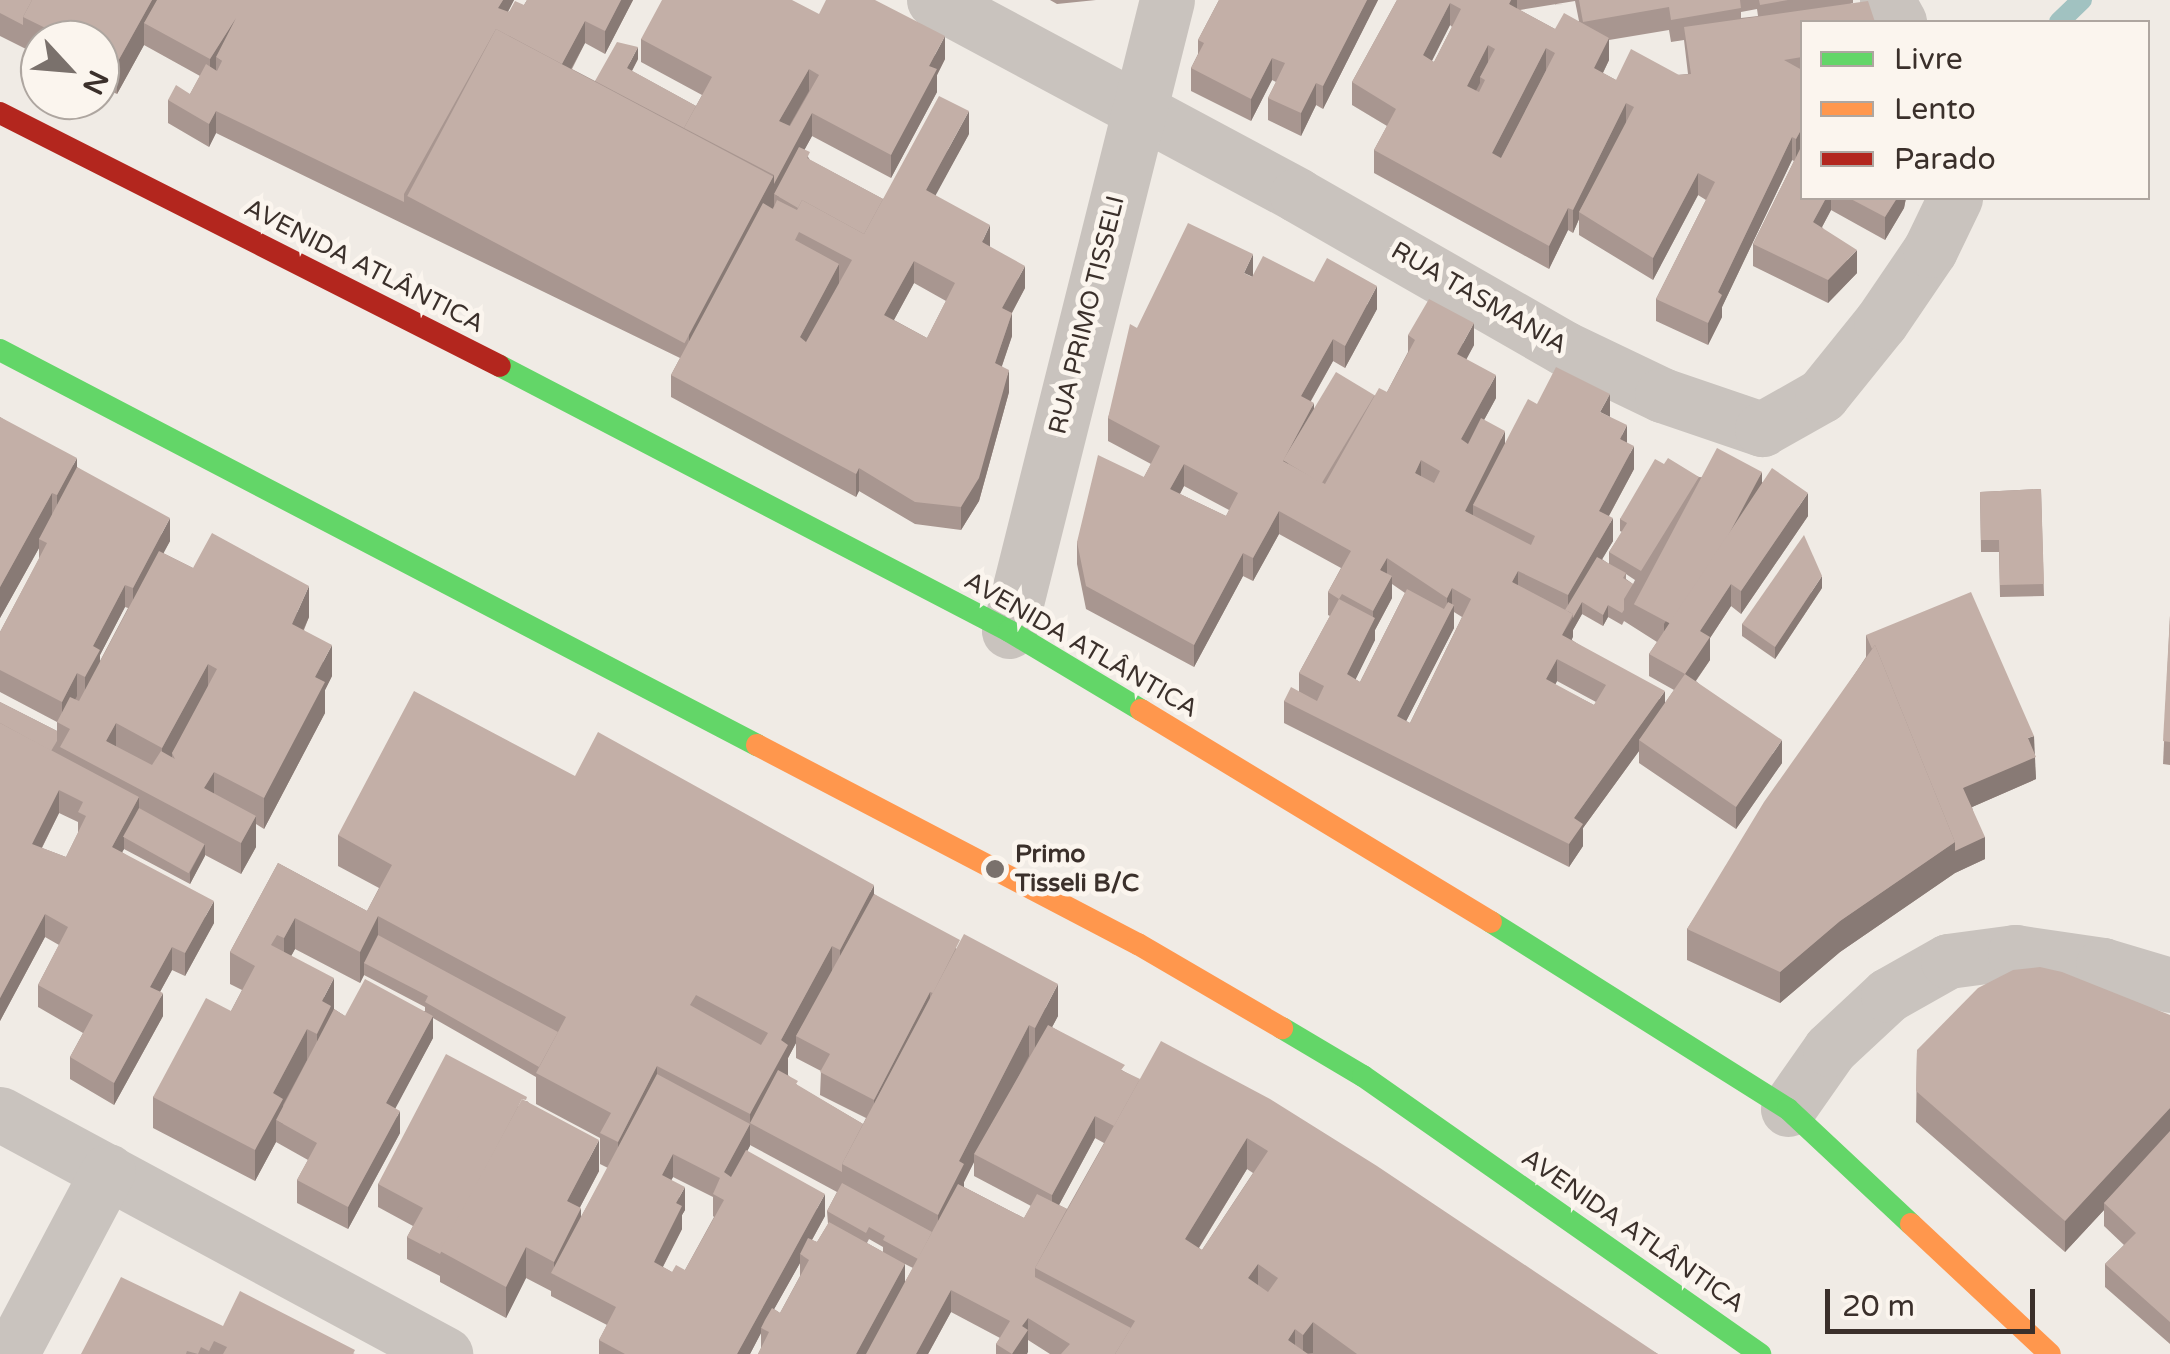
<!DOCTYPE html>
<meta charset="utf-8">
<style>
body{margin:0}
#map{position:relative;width:2170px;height:1354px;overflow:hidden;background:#f0ebe5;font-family:"Varela Round",sans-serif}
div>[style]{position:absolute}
.stream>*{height:20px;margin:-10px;padding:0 10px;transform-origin:10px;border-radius:10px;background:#a1c2c1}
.street>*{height:55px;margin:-27.5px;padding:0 27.5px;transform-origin:27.5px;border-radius:27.5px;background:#c9c3be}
.fast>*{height:22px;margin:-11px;padding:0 11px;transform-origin:11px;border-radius:11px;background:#63d668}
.slow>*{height:22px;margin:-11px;padding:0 11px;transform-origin:11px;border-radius:11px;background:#ff974d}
.jam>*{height:22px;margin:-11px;padding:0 11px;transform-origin:11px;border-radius:11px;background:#b3261e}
.wall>*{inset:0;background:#a89690}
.shaded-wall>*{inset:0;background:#887a75}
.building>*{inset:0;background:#c3afa7;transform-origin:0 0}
.dots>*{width:28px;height:28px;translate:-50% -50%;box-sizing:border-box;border:5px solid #fbf5ee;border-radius:50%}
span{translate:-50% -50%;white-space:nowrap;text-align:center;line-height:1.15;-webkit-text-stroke:10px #fbf5ee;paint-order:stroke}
.street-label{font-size:25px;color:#3b302b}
.poi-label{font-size:25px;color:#3b302b;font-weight:700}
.left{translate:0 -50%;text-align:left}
.legend{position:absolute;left:1800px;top:20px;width:350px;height:180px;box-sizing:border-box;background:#fbf5ee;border:2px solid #aea6a0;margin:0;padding:12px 18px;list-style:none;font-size:30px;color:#3b302b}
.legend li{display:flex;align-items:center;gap:20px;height:50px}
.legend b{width:50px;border:2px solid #aea6a0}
.north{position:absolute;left:20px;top:20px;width:100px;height:100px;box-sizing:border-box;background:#fbf5ee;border:2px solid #aea6a0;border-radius:50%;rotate:116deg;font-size:28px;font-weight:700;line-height:40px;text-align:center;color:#3b302b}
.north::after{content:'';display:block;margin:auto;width:35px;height:45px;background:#7a716c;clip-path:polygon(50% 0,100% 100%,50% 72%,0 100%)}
.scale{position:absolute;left:1825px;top:1289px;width:210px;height:45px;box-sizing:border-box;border:5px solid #3b302b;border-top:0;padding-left:12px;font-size:30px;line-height:35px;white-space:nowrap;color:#3b302b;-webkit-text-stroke:8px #fbf5ee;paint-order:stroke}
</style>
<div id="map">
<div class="stream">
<i style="left:2059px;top:22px;width:32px;rotate:-44deg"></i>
</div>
<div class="street">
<i style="left:934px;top:0;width:412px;rotate:28.2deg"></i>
<i style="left:1297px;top:195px;width:308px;rotate:29.8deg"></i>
<i style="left:1564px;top:348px;width:109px;rotate:25.6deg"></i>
<i style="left:1662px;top:395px;width:106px;rotate:18.8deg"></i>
<i style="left:1762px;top:429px;width:69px;rotate:-29.5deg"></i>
<i style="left:1822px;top:395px;width:94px;rotate:-51.1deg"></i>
<i style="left:1881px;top:322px;width:87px;rotate:-55.8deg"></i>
<i style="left:1930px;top:250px;width:58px;rotate:-64.3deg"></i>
<i style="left:1887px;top:0;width:25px;rotate:61deg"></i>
<i style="left:1009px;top:631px;width:650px;rotate:-75.94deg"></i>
<i style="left:1788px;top:1109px;width:73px;rotate:-55deg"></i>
<i style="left:1830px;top:1049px;width:79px;rotate:-43deg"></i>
<i style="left:1888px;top:995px;width:69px;rotate:-29.5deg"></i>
<i style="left:1948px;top:961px;width:68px;rotate:-7.7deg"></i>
<i style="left:2015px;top:952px;width:89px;rotate:8.4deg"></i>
<i style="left:2103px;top:965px;width:70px;rotate:16.6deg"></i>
<i style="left:0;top:1114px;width:506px;rotate:28.34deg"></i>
<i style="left:11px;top:1354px;width:207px;rotate:-62.1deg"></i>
</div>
<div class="fast">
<i style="left:0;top:350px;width:854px;rotate:27.56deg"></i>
<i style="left:500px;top:366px;width:574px;rotate:27.5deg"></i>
<i style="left:1009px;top:631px;width:154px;rotate:30.9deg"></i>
<i style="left:1491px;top:922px;width:351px;rotate:32.2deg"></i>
<i style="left:1788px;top:1109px;width:168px;rotate:43.1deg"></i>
<i style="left:1282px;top:1028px;width:94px;rotate:30.7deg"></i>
<i style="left:1363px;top:1076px;width:485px;rotate:35deg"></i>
</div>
<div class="slow">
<i style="left:1141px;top:710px;width:409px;rotate:31.2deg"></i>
<i style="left:757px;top:745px;width:430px;rotate:27.6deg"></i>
<i style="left:1138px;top:944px;width:167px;rotate:30.3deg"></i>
<i style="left:1911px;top:1224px;width:190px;rotate:43.1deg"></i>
</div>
<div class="jam">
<i style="left:0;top:113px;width:560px;rotate:26.84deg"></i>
</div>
<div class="wall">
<i style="clip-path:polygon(evenodd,0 0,514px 0,508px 12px,524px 5px,527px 0,633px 0,605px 54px,585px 43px,572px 69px,595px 81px,638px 59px,632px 71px,696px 106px,702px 95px,641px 62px,641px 39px,819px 14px,945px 59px,937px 75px,937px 92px,891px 178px,812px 136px,804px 150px,810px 160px,883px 199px,969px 134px,935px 195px,990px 247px,1025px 288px,1012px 313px,1012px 336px,1002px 366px,1009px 392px,979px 501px,961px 530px,915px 524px,859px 491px,856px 497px,671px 397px,671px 375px,680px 358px,216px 133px,209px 147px,168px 123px,168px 100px,190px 94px,200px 76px,144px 45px,117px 94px,100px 86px,100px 40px,40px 40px,40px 56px,0 36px,0 0,914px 283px,946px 301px,927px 338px,894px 320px,914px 283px)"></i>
<i style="clip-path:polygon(1050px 0,1096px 0,1057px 4px)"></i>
<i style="clip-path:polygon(1219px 0,1378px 0,1323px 109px,1316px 105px,1301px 136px,1268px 120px,1268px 98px,1276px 82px,1272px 80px,1251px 121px,1191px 91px,1191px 68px,1198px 54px,1198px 40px)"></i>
<i style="clip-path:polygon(evenodd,1397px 0,1853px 0,1853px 3px,1802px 22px,1802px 198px,1906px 198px,1904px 208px,1885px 240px,1831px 210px,1822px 227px,1857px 273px,1828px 303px,1753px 266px,1753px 244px,1794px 161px,1792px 160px,1722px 307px,1722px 317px,1708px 345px,1656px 321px,1656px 299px,1706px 200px,1698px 195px,1653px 280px,1579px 235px,1579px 219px,1573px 233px,1568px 230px,1549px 269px,1374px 173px,1374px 150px,1387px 126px,1352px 105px,1352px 82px,1397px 0,1575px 1px,1579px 21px,1555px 29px,1520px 10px,1575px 1px,1397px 0,1757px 9px,1758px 16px,1741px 18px,1741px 12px,1757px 9px,1397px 0,1450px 25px,1452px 27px,1434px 62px,1432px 61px,1450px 25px,1397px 0,1669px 30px,1671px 42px,1684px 40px,1688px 74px,1616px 80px,1603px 73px,1609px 60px,1609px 40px,1669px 30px)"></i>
<i style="clip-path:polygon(evenodd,1253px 276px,1314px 282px,1377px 309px,1345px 368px,1333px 361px,1311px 401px,1314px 412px,1387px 392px,1408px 352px,1408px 335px,1474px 345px,1466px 359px,1496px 398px,1484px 420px,1505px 444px,1537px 404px,1610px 417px,1627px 443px,1634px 469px,1609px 516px,1613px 541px,1602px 559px,1609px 564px,1609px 552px,1622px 532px,1620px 531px,1620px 519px,1664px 464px,1699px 477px,1762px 482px,1808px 516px,1741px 614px,1731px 606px,1710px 638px,1710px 660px,1696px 681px,1782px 763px,1736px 829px,1639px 763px,1639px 751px,1583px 828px,1583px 846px,1569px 867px,1284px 723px,1284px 701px,1299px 692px,1299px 673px,1330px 616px,1328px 615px,1328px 592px,1341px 568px,1279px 534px,1253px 581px,1243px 576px,1194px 667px,1086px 609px,1077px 564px,1077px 542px,1144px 477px,1151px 464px,1108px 441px,1108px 418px,1137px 328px,1253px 276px,1184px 486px,1229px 510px,1226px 516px,1180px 494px,1184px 486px,1253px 276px,1626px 574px,1635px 580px,1633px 584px,1626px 579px,1626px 574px,1253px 276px,1392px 584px,1405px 593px,1360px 682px,1355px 679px,1375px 640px,1375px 630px,1392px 598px,1392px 584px,1253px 276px,1454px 612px,1462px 617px,1410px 723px,1406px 721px,1454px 628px,1454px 612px,1253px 276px,1582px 614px,1603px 626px,1608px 617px,1622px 625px,1624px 621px,1657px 642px,1649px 654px,1649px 676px,1674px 690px,1665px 703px,1572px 640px,1573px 630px,1582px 614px,1253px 276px,1557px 681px,1596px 702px,1594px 705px,1555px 685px,1557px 681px)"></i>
<i style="clip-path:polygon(evenodd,0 417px,77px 467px,170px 541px,163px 553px,193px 568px,309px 617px,304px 630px,332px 676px,325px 690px,325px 713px,264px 829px,256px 824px,256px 847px,241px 874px,205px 855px,190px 884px,124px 849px,122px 852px,214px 923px,185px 976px,172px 970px,160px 992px,163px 1016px,114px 1105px,70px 1079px,70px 1057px,83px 1033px,38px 1007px,38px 985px,59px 945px,45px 937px,0 1021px,0 702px,57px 731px,57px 722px,0 692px,0 632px,39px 559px,39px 548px,0 618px,0 417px,125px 607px,128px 608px,100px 661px,100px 655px,125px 607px,0 417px,59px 813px,78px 822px,78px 833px,66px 857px,42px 848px,59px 813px)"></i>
<i style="clip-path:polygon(2041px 489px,2044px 596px,2000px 597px,1999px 552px,1981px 552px,1980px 492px)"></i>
<i style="clip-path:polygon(1822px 588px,1775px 659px,1742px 636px,1742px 624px)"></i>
<i style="clip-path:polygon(2170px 616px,2170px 765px,2163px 764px)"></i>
<i style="clip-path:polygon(1866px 635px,2034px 753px,2036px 779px,1972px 807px,1985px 859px,1955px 873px,1840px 952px,1780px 1003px,1687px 960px,1687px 929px,1866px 657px)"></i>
<i style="clip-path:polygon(evenodd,575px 776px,874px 894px,1058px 1016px,1052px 1027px,1125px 1072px,1658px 1354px,1050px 1354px,1028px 1340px,1027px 1354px,996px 1354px,996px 1344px,1000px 1338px,951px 1312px,928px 1354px,758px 1354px,761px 1348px,761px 1333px,750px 1354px,599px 1354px,599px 1340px,607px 1325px,551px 1296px,551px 1291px,526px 1278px,506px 1318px,440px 1282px,440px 1276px,407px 1259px,407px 1237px,413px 1226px,378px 1207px,378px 1184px,527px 1101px,599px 1171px,580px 1207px,581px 1217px,608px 1168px,600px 1164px,600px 1138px,536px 1104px,536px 1077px,433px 1018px,433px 1038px,395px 1108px,400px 1133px,348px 1229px,297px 1203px,297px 1180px,308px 1160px,276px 1142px,255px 1181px,153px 1128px,153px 1097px,231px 1011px,242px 990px,230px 984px,230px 952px,278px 863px,367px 911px,379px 888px,338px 866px,338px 835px,575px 776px,295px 949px,360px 983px,364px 975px,425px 1007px,425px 1011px,345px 1016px,334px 1009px,291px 956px,295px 949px,575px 776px,796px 1043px,796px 1058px,821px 1071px,820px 1095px,866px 1118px,863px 1124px,798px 1086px,788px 1075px,788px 1058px,796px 1043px,575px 776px,1095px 1138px,1104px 1143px,1067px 1209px,1059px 1205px,1095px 1138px,575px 776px,750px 1145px,837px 1192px,827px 1211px,828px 1224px,817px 1242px,812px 1240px,825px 1216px,747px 1151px,750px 1145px,575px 776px,974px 1162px,974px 1176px,1031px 1206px,1024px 1218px,964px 1187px,964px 1182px,974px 1162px,575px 776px,1247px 1169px,1253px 1173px,1202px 1250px,1199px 1248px,1247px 1169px,575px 776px,673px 1177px,713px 1197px,713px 1216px,714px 1217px,685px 1270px,672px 1272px,663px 1267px,682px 1229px,682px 1215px,685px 1210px,671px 1180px,673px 1177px,575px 776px,869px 1239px,883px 1247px,883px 1252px,867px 1243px,869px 1239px,575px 776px,800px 1263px,800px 1276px,780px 1313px,774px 1309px,800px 1263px,575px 776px,905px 1264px,913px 1268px,905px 1282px,905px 1264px)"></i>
<i style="clip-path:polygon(2170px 1015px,2170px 1344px,2105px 1287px,2105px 1264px,2124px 1245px,2104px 1226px,2104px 1210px,2065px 1252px,1916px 1122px,1917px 1050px)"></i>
<i style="clip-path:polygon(223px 1326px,355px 1354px,81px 1354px)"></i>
</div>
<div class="shaded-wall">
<i style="clip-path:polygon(152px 0,169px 0,144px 23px,144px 45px,117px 94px,117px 63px)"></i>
<i style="clip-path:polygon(503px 0,514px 0,498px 30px,498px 8px)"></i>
<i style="clip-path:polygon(621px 0,633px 0,605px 54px,605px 31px)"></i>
<i style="clip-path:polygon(1367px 0,1378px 0,1323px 109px,1323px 86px)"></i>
<i style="clip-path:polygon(1511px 0,1517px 0,1517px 10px,1509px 4px)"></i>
<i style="clip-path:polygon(1450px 3px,1450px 25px,1423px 78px,1423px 55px)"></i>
<i style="clip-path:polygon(236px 18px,222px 61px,216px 57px,216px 72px,210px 81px,210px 59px)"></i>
<i style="clip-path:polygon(585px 21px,585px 43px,558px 93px,558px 71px)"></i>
<i style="clip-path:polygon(945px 36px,945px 59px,937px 75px,937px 92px,891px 178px,891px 155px,929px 66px)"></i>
<i style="clip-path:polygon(1609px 38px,1609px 60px,1594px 91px,1594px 68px)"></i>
<i style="clip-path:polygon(1488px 45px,1488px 68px,1480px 77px,1480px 83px,1467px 108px,1467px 86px)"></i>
<i style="clip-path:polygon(638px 47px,638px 59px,627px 80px,627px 68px)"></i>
<i style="clip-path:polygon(1546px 48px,1546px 71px,1492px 176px,1492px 153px)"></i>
<i style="clip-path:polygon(1272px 58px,1272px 80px,1251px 121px,1251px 99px)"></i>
<i style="clip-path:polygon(809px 69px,809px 91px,779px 144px,779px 121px)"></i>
<i style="clip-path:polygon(1316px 83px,1316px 105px,1301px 136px,1301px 113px)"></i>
<i style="clip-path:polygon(1626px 103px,1626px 126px,1579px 212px,1579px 219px,1573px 233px,1573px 210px)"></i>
<i style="clip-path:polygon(216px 111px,216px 133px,209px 147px,209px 124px)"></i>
<i style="clip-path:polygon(969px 111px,969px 134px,926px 213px,926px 190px)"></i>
<i style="clip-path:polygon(812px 113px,812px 136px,779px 197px,774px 194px,774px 206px,689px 363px,689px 332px,774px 175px)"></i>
<i style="clip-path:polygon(1801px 130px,1801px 152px,1796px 162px,1796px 139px)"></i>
<i style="clip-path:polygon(1792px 137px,1792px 160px,1722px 307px,1722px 317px,1708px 345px,1708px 323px,1718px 292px)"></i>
<i style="clip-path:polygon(1698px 173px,1698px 195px,1653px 280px,1653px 258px)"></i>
<i style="clip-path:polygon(1826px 198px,1831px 198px,1831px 210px,1813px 244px,1813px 222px)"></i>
<i style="clip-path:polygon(1897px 198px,1906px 198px,1904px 208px,1885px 240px,1885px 217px)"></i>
<i style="clip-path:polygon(1568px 208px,1568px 230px,1549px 269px,1549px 246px)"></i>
<i style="clip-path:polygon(990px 225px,990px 248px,982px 242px)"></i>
<i style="clip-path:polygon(1857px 250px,1857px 273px,1828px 303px,1828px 280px)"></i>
<i style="clip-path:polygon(1253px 254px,1253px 277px,1244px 273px)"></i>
<i style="clip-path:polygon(914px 261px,914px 283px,884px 338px,884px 315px)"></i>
<i style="clip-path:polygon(839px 264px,839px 286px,800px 360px,800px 337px)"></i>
<i style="clip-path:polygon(1025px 266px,1025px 288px,1002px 331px,1002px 308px)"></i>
<i style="clip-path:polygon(1377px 286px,1377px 309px,1345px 368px,1345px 346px)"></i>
<i style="clip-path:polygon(1012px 313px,1012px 336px,995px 386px,995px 363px)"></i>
<i style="clip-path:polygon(1474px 323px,1474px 345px,1457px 377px,1457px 354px)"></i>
<i style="clip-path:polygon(1333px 339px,1333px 361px,1301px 418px,1301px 396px)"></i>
<i style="clip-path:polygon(1009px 370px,1009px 392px,979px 501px,961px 530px,961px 507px)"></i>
<i style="clip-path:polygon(1496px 375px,1496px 398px,1461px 462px,1461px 439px)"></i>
<i style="clip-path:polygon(1610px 394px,1610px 417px,1600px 412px)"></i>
<i style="clip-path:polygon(1314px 403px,1314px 426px,1283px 471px,1283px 461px)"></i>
<i style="clip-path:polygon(1627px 425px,1627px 448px,1620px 439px)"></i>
<i style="clip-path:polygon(1505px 431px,1505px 454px,1473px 505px,1473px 517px,1465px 511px)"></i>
<i style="clip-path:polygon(1634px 446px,1634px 469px,1599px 534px,1599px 511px)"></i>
<i style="clip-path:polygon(77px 458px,77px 489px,57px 526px,57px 495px)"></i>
<i style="clip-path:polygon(1421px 460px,1421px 483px,1415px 473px)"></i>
<i style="clip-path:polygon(1184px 464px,1184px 486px,1170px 512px,1170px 489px)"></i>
<i style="clip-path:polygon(859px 468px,859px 491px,856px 497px,856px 474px)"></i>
<i style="clip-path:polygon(1762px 472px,1762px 494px,1664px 647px,1664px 624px)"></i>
<i style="clip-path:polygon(52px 493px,52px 524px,39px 539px,39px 548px,0 618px,0 587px)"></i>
<i style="clip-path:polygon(1808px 493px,1808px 516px,1741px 614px,1741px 591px)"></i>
<i style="clip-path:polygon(1279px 511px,1279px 534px,1253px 581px,1253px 558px)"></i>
<i style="clip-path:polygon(170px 518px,170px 541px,133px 611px,133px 588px)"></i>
<i style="clip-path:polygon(1613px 518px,1613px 541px,1568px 617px,1568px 595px)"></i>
<i style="clip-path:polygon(1243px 553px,1243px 576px,1194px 667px,1194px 645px)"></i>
<i style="clip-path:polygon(1387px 558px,1387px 581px,1380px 570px)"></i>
<i style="clip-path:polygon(1518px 571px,1518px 593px,1512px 582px)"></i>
<i style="clip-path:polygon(1392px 576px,1392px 598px,1375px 630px,1375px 640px,1347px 697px,1347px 674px,1373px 621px,1373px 611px)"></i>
<i style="clip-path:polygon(1822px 576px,1822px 588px,1775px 659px,1775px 647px)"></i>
<i style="clip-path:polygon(1731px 584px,1731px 606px,1710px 638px,1710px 660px,1685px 696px,1685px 674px,1700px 631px)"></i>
<i style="clip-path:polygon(125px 585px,125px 607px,100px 655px,100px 672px,85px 700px,85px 677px,93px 646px)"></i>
<i style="clip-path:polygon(309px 586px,309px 617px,292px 655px,292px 624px)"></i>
<i style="clip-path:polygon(1452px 588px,1452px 609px,1454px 605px,1454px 628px,1397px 739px,1397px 716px,1447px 618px,1447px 598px)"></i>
<i style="clip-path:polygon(1582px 602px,1582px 614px,1573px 630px,1573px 637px,1562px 658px,1562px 635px)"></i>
<i style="clip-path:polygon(1608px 605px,1608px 617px,1603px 626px,1603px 615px)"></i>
<i style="clip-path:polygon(332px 645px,332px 676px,325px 690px,325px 713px,264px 829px,264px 798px,315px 677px)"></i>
<i style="clip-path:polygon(1557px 659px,1557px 681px,1546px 702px,1546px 679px)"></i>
<i style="clip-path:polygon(208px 664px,208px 695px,172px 753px,172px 760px,162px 779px,162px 748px)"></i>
<i style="clip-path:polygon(77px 673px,77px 696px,62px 725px,62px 702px)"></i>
<i style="clip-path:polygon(1665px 691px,1665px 714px,1639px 740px,1639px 751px,1583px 828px,1583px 846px,1569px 867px,1569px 844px,1574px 818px)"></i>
<i style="clip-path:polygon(116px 723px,116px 754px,106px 741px)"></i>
<i style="clip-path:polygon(2034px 736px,2036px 779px,1963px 811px,1963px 788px,2028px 738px)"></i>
<i style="clip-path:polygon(1782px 740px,1782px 763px,1736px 829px,1736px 807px)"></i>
<i style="clip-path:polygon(214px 772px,214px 803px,204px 788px)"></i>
<i style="clip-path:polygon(59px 790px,59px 813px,32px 867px,32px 844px)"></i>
<i style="clip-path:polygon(139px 797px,139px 820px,124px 837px,124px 849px,112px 870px,112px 847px)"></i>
<i style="clip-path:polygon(256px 816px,256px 847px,241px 874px,241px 843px)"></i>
<i style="clip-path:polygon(1985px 837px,1985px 859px,1955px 873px,1840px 952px,1780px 1003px,1780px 972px,1840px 921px,1955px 842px)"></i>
<i style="clip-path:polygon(205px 844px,205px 856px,190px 884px,190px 872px)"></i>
<i style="clip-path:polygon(874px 885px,874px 916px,840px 981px,840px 950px)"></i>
<i style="clip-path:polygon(214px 901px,214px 923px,185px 976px,185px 953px)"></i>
<i style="clip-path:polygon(45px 914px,45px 937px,0 1021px,0 998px)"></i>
<i style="clip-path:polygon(378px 916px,378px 947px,364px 963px,364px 975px,360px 983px,360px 952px)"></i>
<i style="clip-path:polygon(295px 918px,295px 949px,284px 969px,284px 938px)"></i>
<i style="clip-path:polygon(832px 946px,832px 977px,796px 1036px,796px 1043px,788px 1058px,788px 1076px,750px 1123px,750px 1114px,781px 1040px)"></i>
<i style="clip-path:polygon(172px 947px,172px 970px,150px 1010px,150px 987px)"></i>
<i style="clip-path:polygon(334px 978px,334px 1009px,317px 1065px,317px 1034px,322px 1001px)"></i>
<i style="clip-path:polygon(1058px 984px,1058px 1016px,1035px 1059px,1035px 1028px)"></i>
<i style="clip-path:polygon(930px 992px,930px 1014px,874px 1122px,874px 1100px)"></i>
<i style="clip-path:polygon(163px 993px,163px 1016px,114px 1105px,114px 1083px)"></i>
<i style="clip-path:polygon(433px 1016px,433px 1038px,386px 1126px,386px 1103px)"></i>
<i style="clip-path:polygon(1029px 1025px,1029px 1056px,978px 1155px,974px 1154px,974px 1162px,964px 1182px,964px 1195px,938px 1234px,938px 1215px,959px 1161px)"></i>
<i style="clip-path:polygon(307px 1029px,307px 1060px,283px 1105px,283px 1124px,276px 1120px,276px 1142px,255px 1181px,255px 1150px,273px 1093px)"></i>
<i style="clip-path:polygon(657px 1066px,657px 1097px,618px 1173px,618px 1142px)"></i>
<i style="clip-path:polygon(2170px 1108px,2170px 1139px,2104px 1203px,2104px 1210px,2065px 1252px,2065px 1221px)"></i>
<i style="clip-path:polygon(400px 1111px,400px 1133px,348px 1229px,348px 1207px)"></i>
<i style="clip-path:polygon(1095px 1116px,1095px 1138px,1052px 1218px,1052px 1195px)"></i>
<i style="clip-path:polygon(750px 1124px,750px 1146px,724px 1194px,724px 1172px)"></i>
<i style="clip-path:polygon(1247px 1138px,1247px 1169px,1185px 1270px,1185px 1239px)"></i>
<i style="clip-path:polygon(599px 1140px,599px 1171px,567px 1232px,567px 1201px)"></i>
<i style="clip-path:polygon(673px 1154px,673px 1177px,662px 1198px,662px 1175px)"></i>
<i style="clip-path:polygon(685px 1187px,685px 1210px,682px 1215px,682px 1229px,654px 1284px,654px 1262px,676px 1203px)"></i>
<i style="clip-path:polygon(825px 1194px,825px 1216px,803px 1256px,800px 1254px,800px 1263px,763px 1329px,761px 1328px,761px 1333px,750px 1354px,737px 1354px)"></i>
<i style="clip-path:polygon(581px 1208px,581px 1239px,554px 1275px,554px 1262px)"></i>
<i style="clip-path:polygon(526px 1247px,526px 1278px,506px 1318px,506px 1287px)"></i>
<i style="clip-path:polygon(905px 1264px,905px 1286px,868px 1354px,856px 1354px)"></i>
<i style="clip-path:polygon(1258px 1264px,1258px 1295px,1248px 1278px)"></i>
<i style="clip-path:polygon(951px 1290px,951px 1312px,928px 1354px,916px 1354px)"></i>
<i style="clip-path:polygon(1028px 1318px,1028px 1352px,1027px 1354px,1012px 1354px,1022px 1326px)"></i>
<i style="clip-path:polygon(1313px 1322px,1313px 1353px,1303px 1354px,1303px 1335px)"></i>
<i style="clip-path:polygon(1295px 1329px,1295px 1354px,1288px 1340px)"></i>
</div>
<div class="building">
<i style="clip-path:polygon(0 0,32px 0,23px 17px,23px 25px,0 13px)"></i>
<i style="clip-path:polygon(32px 0,152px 0,117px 63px,100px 55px,100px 40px,70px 40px,23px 17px)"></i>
<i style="clip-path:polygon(157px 0,503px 0,498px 8px,509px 12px,515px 1px,524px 5px,527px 0,621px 0,605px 31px,585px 21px,562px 64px,496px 29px,404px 194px,404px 202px,216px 111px,209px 124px,168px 100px,176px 85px,190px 94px,206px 64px,217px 71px,222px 61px,216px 57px,236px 18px,210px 59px,144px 23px)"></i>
<i style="clip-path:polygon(evenodd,662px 0,792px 0,819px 14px,826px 0,875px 0,945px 36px,929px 66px,937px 69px,891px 155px,812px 113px,774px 184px,774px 175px,684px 128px,712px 77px,641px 39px,662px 0,809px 69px,819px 75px,790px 126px,779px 121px,809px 69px)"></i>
<i style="clip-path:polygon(1219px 0,1367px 0,1323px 86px,1316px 83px,1301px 113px,1268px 98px,1285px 63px,1272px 58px,1251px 99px,1191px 68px,1204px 43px,1198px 40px)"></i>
<i style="clip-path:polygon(evenodd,1397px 0,1511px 0,1509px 4px,1555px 29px,1564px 13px,1609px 38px,1594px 68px,1616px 80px,1631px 49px,1679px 75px,1691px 74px,1684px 27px,1868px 1px,1875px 22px,1802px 22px,1802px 57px,1784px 60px,1802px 70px,1802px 131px,1801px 130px,1796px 139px,1792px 137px,1718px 292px,1722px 295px,1708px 323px,1656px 299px,1715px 182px,1698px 173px,1653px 258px,1579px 212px,1634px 107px,1626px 103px,1573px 210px,1568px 208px,1549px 246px,1374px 150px,1396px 109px,1352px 82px,1397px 0,1450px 3px,1461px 9px,1434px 62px,1423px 55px,1450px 3px,1397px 0,1488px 45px,1495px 49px,1480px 77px,1485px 80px,1479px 92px,1467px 86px,1488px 45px,1397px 0,1546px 48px,1555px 53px,1501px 158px,1492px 153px,1546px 48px)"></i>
<i style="clip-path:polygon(1579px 0,1740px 0,1741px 8px,1671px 20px,1669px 7px,1583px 22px)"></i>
<i style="clip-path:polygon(1759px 0,1788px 0,1760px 5px)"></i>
<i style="left:496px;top:29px;width:314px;height:189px;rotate:28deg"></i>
<i style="clip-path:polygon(617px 42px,638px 47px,627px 68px,696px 106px,684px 128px,595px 81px)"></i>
<i style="clip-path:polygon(evenodd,939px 96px,969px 111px,926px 190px,990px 225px,982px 242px,1025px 266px,1002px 308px,1012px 313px,995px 363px,1009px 370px,979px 478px,961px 507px,915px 502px,859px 468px,856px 474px,671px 375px,763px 203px,773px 209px,777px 200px,797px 210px,802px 200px,864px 234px,939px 96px,799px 232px,852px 260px,806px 342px,800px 337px,839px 264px,795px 240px,799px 232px,939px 96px,914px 261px,955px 283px,927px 338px,884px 315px,914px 261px)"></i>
<i style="clip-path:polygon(1802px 145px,1802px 198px,1826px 198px,1813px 222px,1857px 250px,1828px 280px,1753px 244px)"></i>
<i style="clip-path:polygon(799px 147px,810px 152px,807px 158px,883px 199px,864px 234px,802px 200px,798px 208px,774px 194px)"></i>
<i style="clip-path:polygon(1849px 198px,1897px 198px,1885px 217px)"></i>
<i style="clip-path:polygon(evenodd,1188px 223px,1253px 254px,1244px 273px,1252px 277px,1263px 256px,1314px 282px,1327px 258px,1377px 286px,1345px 346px,1333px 339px,1301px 396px,1314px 403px,1283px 461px,1325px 484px,1379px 388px,1387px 392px,1415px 340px,1408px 335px,1429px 299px,1474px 323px,1457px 354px,1496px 375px,1461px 439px,1468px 444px,1481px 418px,1505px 431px,1465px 511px,1531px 545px,1535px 536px,1473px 505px,1528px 399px,1537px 404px,1556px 367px,1610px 394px,1600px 412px,1627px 425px,1620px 439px,1634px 446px,1599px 511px,1613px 518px,1568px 595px,1518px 571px,1512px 582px,1573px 614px,1562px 635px,1665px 691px,1574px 818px,1583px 824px,1569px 844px,1284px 701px,1291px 687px,1317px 701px,1324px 686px,1299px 673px,1339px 599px,1375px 618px,1347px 674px,1360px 682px,1407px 589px,1444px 609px,1448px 602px,1454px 605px,1397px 716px,1410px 723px,1471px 599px,1452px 588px,1447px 598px,1387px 558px,1380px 570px,1392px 576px,1373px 611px,1342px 594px,1339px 599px,1328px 592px,1351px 551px,1279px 511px,1253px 558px,1243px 553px,1194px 645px,1086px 586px,1077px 542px,1098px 455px,1144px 477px,1160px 446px,1108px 418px,1130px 324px,1137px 328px,1188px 223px,1421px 460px,1440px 471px,1434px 483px,1415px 473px,1421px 460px,1188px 223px,1184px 464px,1238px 493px,1226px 516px,1170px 489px,1184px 464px,1188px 223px,1557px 659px,1606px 685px,1594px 705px,1546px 679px,1557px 659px)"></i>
<i style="left:1336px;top:372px;width:45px;height:103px;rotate:31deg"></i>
<i style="clip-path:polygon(0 417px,77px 458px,57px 495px,52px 493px,0 587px)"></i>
<i style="left:1717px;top:448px;width:51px;height:177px;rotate:28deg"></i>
<i style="clip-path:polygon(1668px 458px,1699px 477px,1641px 571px,1609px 552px,1627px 523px,1620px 519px,1655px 459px,1664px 464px)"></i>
<i style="clip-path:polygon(77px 467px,170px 518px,133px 588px,125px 585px,93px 646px,100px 650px,85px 677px,77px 673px,62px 702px,0 670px,0 632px,47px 543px,39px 539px)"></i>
<i style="clip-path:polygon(1772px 468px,1808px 493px,1741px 591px,1731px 584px,1700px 631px,1710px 637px,1685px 674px,1782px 740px,1736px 807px,1639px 740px,1685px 674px,1649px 654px)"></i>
<i style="clip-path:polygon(2041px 489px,2044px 584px,2000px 585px,1999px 540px,1981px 540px,1980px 492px)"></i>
<i style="clip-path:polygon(evenodd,212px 533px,309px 586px,292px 624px,332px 645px,315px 677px,325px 682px,264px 798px,214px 772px,204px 788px,256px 816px,241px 843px,60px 747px,70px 729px,57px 722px,70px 697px,79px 701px,159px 551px,193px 568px,212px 533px,208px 664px,217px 669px,172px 753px,175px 759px,161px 751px,152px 765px,106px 741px,116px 723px,162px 748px,208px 664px)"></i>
<i style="clip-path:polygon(1804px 535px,1822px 576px,1775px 647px,1742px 624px)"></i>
<i style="clip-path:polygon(1597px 557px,1626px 573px,1623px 578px,1633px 584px,1624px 599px,1624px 610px,1622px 613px,1608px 605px,1603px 615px,1582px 602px,1573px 618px,1573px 614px,1565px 610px)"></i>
<i style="clip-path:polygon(1971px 592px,2034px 736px,2028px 738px,2036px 757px,1963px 788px,1985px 837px,1955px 851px,1955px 842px,1875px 645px,1872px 649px,1866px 635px)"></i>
<i style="clip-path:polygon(2170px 616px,2170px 742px,2163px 741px)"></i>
<i style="clip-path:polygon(1875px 645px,1955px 842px,1840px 921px,1780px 972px,1687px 929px,1764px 802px)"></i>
<i style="clip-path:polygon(evenodd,414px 691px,575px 776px,598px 732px,874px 885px,840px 950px,832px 946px,781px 1040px,788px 1045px,750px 1114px,657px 1066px,618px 1142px,600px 1133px,611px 1113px,536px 1073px,566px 1017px,378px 916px,360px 952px,295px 918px,284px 938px,277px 935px,271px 945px,334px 978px,322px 1001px,331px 1006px,317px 1034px,307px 1029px,273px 1093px,283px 1099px,255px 1150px,153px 1097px,206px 998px,231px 1011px,255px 966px,230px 952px,278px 863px,367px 911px,392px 865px,338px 835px,414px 691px,696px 995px,768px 1033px,761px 1045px,690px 1005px,696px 995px)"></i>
<i style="clip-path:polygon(0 702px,57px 731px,57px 741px,51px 751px,0 723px)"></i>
<i style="clip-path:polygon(evenodd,0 723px,139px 797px,112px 847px,214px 901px,185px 953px,172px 947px,150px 987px,163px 993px,114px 1083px,70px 1057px,93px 1015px,38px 985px,68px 927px,45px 914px,0 998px,0 723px,59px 790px,83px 802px,78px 812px,86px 816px,66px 857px,32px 844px,59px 790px)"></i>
<i style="left:139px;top:808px;width:75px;height:33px;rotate:29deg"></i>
<i style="clip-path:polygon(874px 894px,960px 940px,933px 993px,930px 992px,874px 1100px,820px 1072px,830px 1054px,796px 1036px)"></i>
<i style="clip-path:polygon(964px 934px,1058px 984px,1035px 1028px,1029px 1025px,959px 1161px,964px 1164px,938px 1215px,842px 1164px)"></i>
<i style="clip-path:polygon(378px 935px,558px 1032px,539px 1067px,425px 1002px,428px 996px,364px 963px)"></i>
<i style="clip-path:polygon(2040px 967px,2062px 972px,2170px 1015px,2170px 1108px,2065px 1221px,1916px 1091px,1917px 1050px,1978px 988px,2013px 970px)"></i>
<i style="clip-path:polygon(365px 979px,433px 1016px,386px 1103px,400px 1111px,348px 1207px,297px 1180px,317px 1143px,276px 1120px,334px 1009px,345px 1016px)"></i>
<i style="clip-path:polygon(1048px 1025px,1125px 1065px,1121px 1070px,1140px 1079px,1114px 1126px,1095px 1116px,1052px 1195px,974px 1154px)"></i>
<i style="clip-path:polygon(evenodd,1161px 1041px,1270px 1099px,1377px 1166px,1658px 1354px,1357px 1354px,1313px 1322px,1303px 1335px,1295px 1329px,1288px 1340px,1308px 1354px,1115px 1354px,1135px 1321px,1035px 1268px,1161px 1041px,1247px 1138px,1268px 1151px,1202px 1250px,1185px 1239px,1247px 1138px,1161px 1041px,1258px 1264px,1278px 1278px,1268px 1292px,1248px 1278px,1258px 1264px)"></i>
<i style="clip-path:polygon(446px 1054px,527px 1097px,526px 1100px,522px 1099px,440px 1254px,407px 1237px,423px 1208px,378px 1184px)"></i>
<i style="clip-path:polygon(778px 1070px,798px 1081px,796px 1084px,863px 1124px,842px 1164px,842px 1172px,750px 1123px)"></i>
<i style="clip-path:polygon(evenodd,657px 1074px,750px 1124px,724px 1172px,731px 1177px,746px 1150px,825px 1194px,737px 1354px,625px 1354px,599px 1340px,616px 1307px,551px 1273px,657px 1074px,673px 1154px,720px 1178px,713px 1194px,724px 1200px,685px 1270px,676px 1265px,672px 1272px,654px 1262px,682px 1206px,676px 1203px,685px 1187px,662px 1175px,673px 1154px)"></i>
<i style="clip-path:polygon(522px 1099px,599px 1140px,567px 1201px,581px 1208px,554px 1262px,526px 1247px,506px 1287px,440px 1251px)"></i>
<i style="clip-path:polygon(2170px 1131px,2170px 1322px,2105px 1264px,2136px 1233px,2104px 1203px)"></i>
<i style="clip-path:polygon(842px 1183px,932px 1232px,918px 1259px,883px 1240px,885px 1236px,876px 1231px,869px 1227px,866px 1233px,827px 1211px)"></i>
<i style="clip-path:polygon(958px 1184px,1024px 1218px,1037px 1194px,1067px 1209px,1035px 1268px,1035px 1277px,1131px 1328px,1115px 1354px,1061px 1354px,1070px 1344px,1028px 1318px,1022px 1326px,1028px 1330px,1012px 1354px,996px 1344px,1010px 1321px,951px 1290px,916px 1354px,866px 1354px)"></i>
<i style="clip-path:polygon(829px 1222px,905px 1264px,856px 1354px,758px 1354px,769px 1332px,761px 1328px,765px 1320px,772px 1308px,780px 1313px,809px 1260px,800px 1254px,808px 1238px,817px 1242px)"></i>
<i style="clip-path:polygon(121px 1277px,223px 1326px,240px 1291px,355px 1350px,353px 1354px,223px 1354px,227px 1347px,214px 1341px,209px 1351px,201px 1347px,198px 1354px,187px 1351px,186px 1354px,81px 1354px)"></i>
</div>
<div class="dots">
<i style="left:995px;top:869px;background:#7a716c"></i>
</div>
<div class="street-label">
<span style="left:364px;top:266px;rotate:27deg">AVENIDA ATLÂNTICA</span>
<span style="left:1479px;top:298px;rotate:30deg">RUA TASMANIA</span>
<span style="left:1087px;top:315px;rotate:-76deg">RUA PRIMO TISSELI</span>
<span style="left:1081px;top:645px;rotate:30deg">AVENIDA ATLÂNTICA</span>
<span style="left:1633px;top:1231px;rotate:35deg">AVENIDA ATLÂNTICA</span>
</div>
<div class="poi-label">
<span class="left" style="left:1015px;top:869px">Primo<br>Tisseli B/C</span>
</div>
<ul class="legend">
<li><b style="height:12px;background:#63d668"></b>Livre</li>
<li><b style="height:12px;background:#ff974d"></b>Lento</li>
<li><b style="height:12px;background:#b3261e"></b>Parado</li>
</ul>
<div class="north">N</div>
<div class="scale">20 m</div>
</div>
